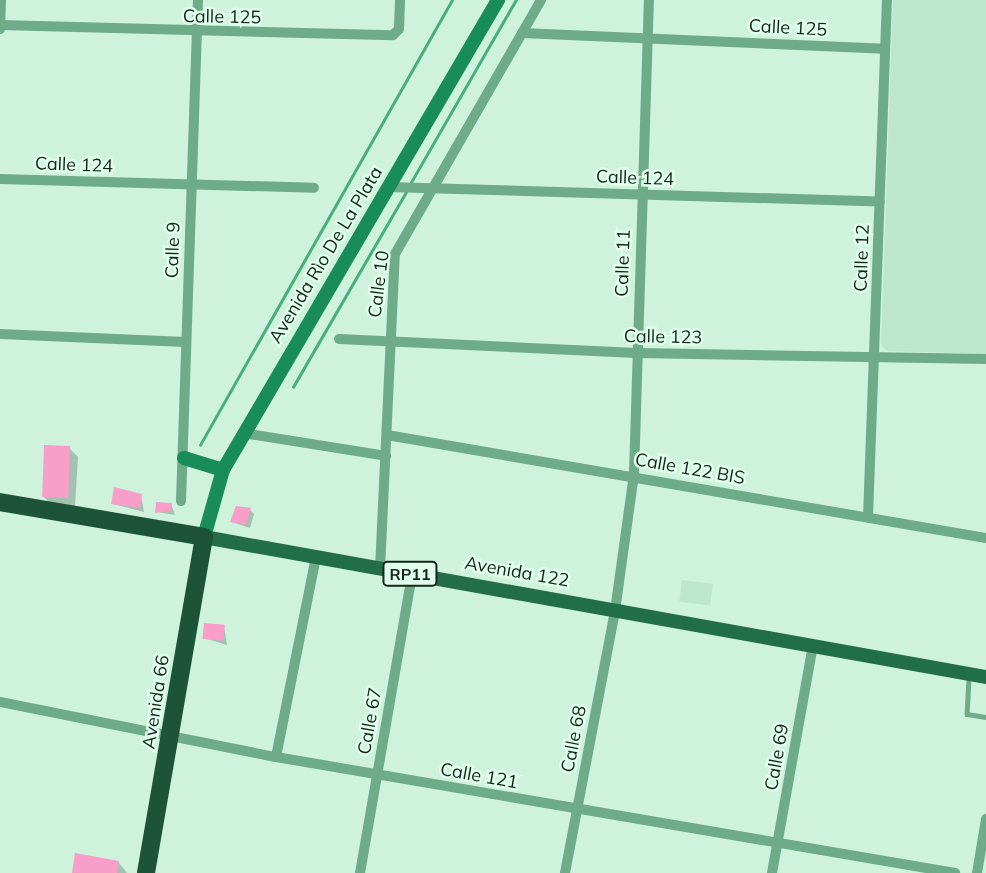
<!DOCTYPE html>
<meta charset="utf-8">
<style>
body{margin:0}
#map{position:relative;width:986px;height:873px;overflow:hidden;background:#cef2dc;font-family:Mulish,sans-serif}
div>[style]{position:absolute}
.built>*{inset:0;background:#bce7cd;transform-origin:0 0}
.shadow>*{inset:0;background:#0003}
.stream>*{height:2.5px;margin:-1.25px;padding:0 1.25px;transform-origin:1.25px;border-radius:1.25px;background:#48ae7c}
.building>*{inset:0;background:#f99dc9;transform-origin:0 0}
.lane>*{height:4.5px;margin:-2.25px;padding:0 2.25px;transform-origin:2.25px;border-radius:2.25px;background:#6eab89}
.street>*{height:10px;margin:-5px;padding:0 5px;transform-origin:5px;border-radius:5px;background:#6eab89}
.secondary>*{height:14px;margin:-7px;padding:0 7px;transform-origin:7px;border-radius:7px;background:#198c5c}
.primary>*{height:14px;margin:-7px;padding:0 7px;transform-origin:7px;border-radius:7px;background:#226d4a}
.highway>*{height:18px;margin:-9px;padding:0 9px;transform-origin:9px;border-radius:9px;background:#1d5339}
span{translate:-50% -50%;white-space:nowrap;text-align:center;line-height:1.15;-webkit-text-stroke:5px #e0feec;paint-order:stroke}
.shield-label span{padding:2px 5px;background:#e0feec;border:2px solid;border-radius:5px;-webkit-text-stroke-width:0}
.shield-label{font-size:16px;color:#16241c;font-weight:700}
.street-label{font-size:18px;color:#16241c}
</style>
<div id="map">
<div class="built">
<i style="clip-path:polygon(893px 0,986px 0,986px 354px,887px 351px,881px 345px)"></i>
<i style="left:682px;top:580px;width:31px;height:22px;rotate:7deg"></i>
</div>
<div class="shadow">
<i style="clip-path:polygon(69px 448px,78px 457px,75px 506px,52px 505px,43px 496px)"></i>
<i style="clip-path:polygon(141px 496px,144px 512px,113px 504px)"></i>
<i style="clip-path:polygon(171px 504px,175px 515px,157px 512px)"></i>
<i style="clip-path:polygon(250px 510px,254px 514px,250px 528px,232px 522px)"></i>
<i style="clip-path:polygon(224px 627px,227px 645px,204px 638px)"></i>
<i style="clip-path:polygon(118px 862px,127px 873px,73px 873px)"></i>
</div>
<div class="stream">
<i style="left:410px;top:184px;width:212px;rotate:-60.1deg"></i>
<i style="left:293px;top:387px;width:228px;rotate:-59.9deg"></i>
<i style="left:200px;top:445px;width:511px;rotate:-60.48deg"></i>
</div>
<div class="building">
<i style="left:44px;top:445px;width:26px;height:52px;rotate:2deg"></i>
<i style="clip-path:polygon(114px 487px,142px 494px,140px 508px,111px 504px)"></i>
<i style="clip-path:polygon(156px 502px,172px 503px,171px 511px,155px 513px)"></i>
<i style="clip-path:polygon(236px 506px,251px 508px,246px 525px,230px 522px)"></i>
<i style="left:204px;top:623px;width:21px;height:16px;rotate:5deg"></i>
<i style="clip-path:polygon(75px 853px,119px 861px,117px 873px,72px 873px)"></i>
</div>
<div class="lane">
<i style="left:969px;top:678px;width:36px;rotate:93deg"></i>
<i style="left:967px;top:714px;width:19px;rotate:9deg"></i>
</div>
<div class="street">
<i style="left:0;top:25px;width:393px;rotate:1.5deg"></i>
<i style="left:393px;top:35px;width:8px;rotate:-45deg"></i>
<i style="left:399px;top:29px;width:29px;rotate:-88deg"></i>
<i style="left:0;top:29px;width:29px;rotate:-88deg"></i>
<i style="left:522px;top:33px;width:363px;rotate:2.5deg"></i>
<i style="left:0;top:179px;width:314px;rotate:1.6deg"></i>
<i style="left:388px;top:187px;width:492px;rotate:1.7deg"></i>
<i style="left:0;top:334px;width:186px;rotate:2.5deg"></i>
<i style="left:339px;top:339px;width:298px;rotate:2.7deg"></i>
<i style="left:637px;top:353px;width:349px;rotate:1deg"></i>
<i style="left:243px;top:433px;width:145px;rotate:9.1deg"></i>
<i style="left:387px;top:435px;width:608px;rotate:9.76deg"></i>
<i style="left:181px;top:501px;width:501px;rotate:-88.06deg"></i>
<i style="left:868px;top:517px;width:517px;rotate:-87.9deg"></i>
<i style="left:380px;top:569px;width:315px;rotate:-87.3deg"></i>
<i style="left:395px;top:254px;width:293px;rotate:-60.1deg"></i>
<i style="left:0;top:702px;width:281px;rotate:11.3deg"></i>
<i style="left:276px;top:757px;width:689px;rotate:9.69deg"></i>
<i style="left:276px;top:757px;width:204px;rotate:-78.7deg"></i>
<i style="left:360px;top:873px;width:303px;rotate:-80.1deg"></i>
<i style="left:565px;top:873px;width:267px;rotate:-79.2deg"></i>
<i style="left:615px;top:611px;width:138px;rotate:-82.1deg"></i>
<i style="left:634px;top:474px;width:474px;rotate:-88.2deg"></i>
<i style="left:772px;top:873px;width:231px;rotate:-79.8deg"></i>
<i style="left:977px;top:873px;width:55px;rotate:-80.5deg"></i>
</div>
<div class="secondary">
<i style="left:184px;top:458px;width:41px;rotate:17.1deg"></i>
<i style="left:204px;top:537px;width:70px;rotate:-74.2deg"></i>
<i style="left:223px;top:470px;width:545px;rotate:-59.67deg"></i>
</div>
<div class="primary">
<i style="left:204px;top:537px;width:794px;rotate:10.15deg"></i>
</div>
<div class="highway">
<i style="left:0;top:502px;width:207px;rotate:9.7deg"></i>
<i style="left:204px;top:537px;width:341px;rotate:99.8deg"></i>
</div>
<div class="shield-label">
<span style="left:410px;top:574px">RP11</span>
</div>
<div class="street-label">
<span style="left:222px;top:17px;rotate:1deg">Calle 125</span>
<span style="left:788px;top:28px;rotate:3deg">Calle 125</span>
<span style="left:74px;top:165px;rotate:2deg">Calle 124</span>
<span style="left:635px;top:178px;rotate:2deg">Calle 124</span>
<span style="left:173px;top:250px;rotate:-88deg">Calle 9</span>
<span style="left:326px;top:255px;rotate:-59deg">Avenida Rìo De La Plata</span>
<span style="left:862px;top:258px;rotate:-88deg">Calle 12</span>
<span style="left:623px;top:263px;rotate:-88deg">Calle 11</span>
<span style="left:379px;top:284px;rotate:-83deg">Calle 10</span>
<span style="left:663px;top:337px;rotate:1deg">Calle 123</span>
<span style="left:690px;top:469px;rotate:10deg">Calle 122 BIS</span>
<span style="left:517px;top:572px;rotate:10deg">Avenida 122</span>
<span style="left:156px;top:702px;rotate:-81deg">Avenida 66</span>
<span style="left:370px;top:721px;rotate:-80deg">Calle 67</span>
<span style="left:574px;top:739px;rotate:-79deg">Calle 68</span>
<span style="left:777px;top:757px;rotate:-80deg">Calle 69</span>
<span style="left:479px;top:776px;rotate:10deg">Calle 121</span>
</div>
</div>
